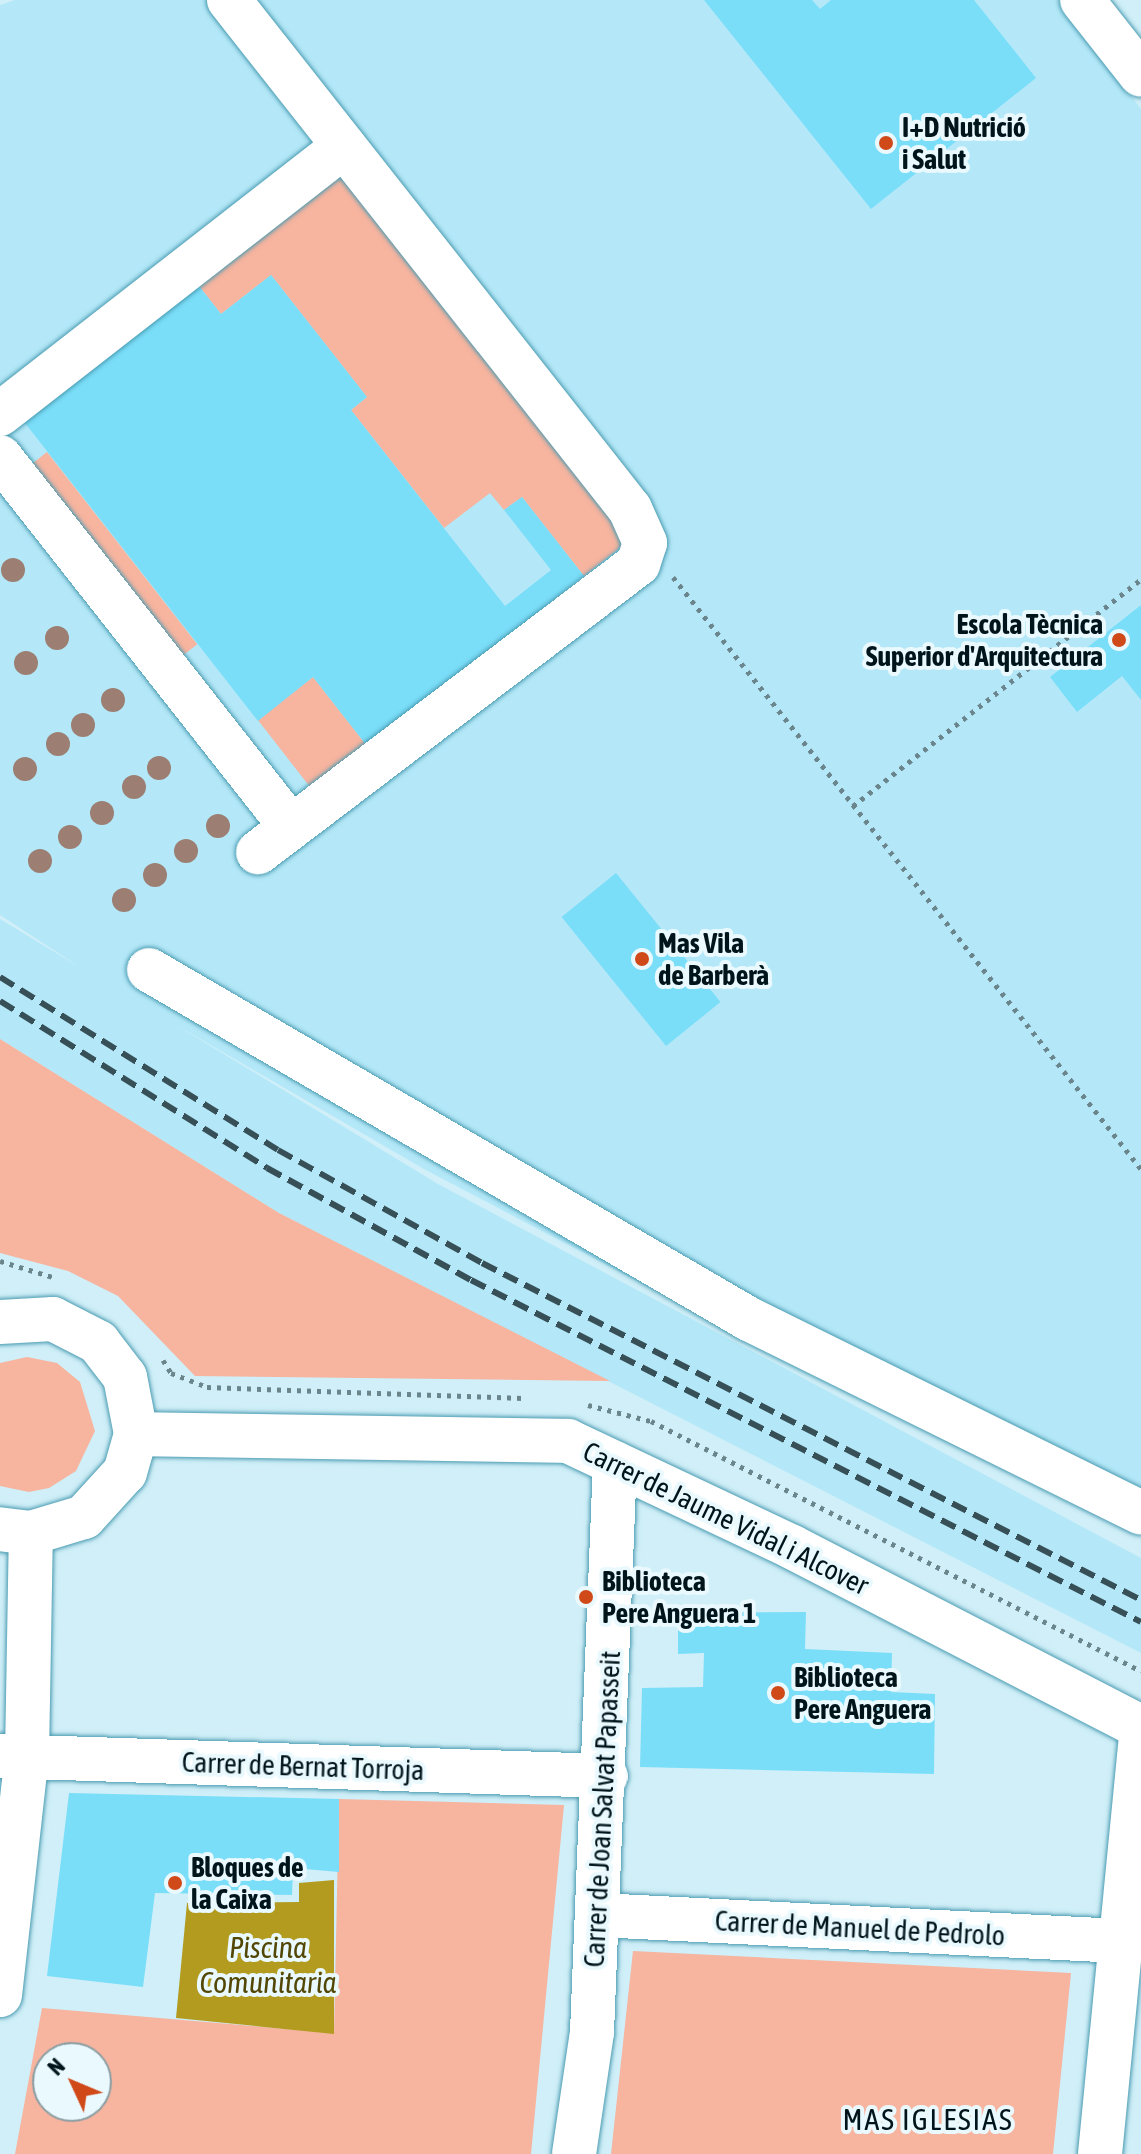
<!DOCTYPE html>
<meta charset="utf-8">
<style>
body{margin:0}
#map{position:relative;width:1141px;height:2154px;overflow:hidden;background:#d0eff8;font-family:"Asap Condensed",sans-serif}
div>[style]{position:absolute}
.built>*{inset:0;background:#b4e8f8}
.green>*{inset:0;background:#f7b49f;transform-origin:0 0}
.water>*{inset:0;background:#b29b1f}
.building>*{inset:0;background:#7bdef9;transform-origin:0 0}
.path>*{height:5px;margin-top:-2.5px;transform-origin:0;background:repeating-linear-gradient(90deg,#6b858d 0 4px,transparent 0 10px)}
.roads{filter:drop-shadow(0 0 2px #4a9bb1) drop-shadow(0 0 2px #4a9bb1)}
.minor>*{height:44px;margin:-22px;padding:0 22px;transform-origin:22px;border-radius:22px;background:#fff}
.rail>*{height:6px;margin-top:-3px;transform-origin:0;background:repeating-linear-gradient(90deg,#374f56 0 16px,transparent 0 24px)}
.trees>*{width:24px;height:24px;margin:-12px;border-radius:50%;background:#9c7e72}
.dots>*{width:22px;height:22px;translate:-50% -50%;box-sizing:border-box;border:4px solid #eaf9fd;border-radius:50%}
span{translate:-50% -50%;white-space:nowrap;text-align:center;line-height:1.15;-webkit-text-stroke:8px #eaf9fd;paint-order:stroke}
.poi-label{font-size:28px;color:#00151b;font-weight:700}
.left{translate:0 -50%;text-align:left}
.right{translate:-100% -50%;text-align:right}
.street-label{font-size:28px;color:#00151b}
.water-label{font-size:30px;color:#534706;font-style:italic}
.neighbourhood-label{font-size:30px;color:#00151b;letter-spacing:2px}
.north{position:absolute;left:32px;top:2042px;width:80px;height:80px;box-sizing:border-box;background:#eaf9fd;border:2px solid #8c9ea3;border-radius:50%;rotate:314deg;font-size:22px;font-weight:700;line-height:32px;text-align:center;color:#00151b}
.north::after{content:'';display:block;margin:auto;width:28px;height:36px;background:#d04919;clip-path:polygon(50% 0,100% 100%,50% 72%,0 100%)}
</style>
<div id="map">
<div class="built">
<i style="clip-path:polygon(15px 0,1058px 0,1141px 109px,1141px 1534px,740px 1335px,424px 1169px,171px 1022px,438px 1184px,1141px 1558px,1141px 1653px,279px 1213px,0 1039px,0 919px,81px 968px,0 915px,0 5px)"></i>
</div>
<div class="green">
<i style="clip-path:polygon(345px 172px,631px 539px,584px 576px,522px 497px,504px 510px,490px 493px,444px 528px,351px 410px,367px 397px,271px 275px,221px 314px,199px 286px)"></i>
<i style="left:47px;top:452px;width:244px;height:21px;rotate:52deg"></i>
<i style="left:313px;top:677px;width:88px;height:70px;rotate:52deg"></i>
<i style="clip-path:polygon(0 1039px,279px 1213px,610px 1381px,195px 1376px,118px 1296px,68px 1271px,0 1253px)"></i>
<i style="clip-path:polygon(27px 1357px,57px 1363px,80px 1382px,95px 1431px,76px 1471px,49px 1488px,29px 1492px,0 1486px,0 1363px)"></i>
<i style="clip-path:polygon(evenodd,339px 1799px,564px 1805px,531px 2154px,15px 2154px,42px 2008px,334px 2033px,339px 1799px,48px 2058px,96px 2058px,96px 2106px,48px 2106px,48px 2058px)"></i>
<i style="clip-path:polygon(633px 1951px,1071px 1973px,1053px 2154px,611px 2154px)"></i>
</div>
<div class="water">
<i style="clip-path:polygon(334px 1880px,334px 2034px,176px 2018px,187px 1903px,299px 1902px,299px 1883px)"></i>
</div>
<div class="building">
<i style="clip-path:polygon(704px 0,812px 0,820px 9px,831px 0,974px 0,1036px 78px,871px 209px)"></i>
<i style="clip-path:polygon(271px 275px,367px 397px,351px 410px,505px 606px,551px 570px,504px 510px,522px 497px,584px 576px,367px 746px,313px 677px,258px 721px,25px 423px,199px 286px,221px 314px)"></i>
<i style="clip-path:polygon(1141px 605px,1141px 700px,1122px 676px,1077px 712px,1050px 677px)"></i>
<i style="left:616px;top:873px;width:166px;height:70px;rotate:51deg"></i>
<i style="clip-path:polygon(806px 1612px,805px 1649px,892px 1653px,891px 1692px,935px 1694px,934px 1774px,640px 1767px,642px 1688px,703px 1687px,704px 1653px,678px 1654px,678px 1613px)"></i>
<i style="clip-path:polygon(69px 1793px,339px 1799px,339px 1872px,293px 1868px,292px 1895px,155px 1893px,143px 1987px,47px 1976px)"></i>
</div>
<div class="path">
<i style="left:673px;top:577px;width:755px;rotate:51.67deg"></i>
<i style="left:853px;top:806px;width:367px;rotate:-38.2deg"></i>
<i style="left:0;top:1261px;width:59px;rotate:16.9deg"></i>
<i style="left:163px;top:1360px;width:15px;rotate:58deg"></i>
<i style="left:171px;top:1373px;width:39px;rotate:21deg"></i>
<i style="left:207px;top:1387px;width:316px;rotate:2deg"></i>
<i style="left:588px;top:1405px;width:65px;rotate:14.3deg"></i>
<i style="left:651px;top:1421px;width:550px;rotate:27.03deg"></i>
</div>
<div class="roads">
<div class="minor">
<i style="left:229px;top:0;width:648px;rotate:51.77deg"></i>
<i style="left:630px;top:509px;width:37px;rotate:66deg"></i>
<i style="left:645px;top:543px;width:22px;rotate:108deg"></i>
<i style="left:638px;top:564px;width:477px;rotate:142.8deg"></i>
<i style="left:1082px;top:0;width:95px;rotate:51.8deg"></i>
<i style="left:0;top:414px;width:436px;rotate:-37.9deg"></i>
<i style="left:0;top:457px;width:471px;rotate:51.8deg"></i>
<i style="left:149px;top:970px;width:694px;rotate:30.19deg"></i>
<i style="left:749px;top:1319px;width:437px;rotate:26.3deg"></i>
<i style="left:0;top:1322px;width:53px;rotate:-3.2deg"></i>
<i style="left:53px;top:1319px;width:51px;rotate:27.1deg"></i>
<i style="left:98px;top:1342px;width:44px;rotate:52.4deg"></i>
<i style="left:125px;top:1377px;width:58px;rotate:79.1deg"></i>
<i style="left:136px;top:1434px;width:40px;rotate:106deg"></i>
<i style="left:125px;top:1472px;width:61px;rotate:132.3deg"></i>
<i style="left:84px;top:1517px;width:55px;rotate:163.2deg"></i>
<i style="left:31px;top:1533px;width:31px;rotate:-173deg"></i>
<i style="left:136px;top:1434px;width:432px;rotate:0.9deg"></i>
<i style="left:568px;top:1441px;width:248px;rotate:25.3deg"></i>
<i style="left:792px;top:1547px;width:393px;rotate:27.3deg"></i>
<i style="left:0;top:1756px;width:606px;rotate:1.89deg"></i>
<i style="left:598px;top:1915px;width:524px;rotate:2.85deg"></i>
<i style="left:0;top:1995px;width:241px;rotate:-83.6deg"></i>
<i style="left:27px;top:1756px;width:223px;rotate:-89deg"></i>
<i style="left:574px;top:2154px;width:123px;rotate:-81.6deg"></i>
<i style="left:592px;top:2032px;width:569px;rotate:-87.69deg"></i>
<i style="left:1100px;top:2154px;width:420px;rotate:-84.4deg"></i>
</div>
</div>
<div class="rail">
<i style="left:0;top:977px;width:327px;rotate:31.9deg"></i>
<i style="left:278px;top:1150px;width:233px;rotate:29deg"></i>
<i style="left:482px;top:1263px;width:740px;rotate:27.08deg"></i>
<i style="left:0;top:1001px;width:315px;rotate:32deg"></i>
<i style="left:267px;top:1168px;width:233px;rotate:28.8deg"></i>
<i style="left:471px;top:1280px;width:752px;rotate:27.04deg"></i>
</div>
<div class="trees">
<i style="left:13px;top:570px"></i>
<i style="left:57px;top:638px"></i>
<i style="left:26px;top:663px"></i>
<i style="left:113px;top:700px"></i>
<i style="left:83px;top:725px"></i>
<i style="left:58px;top:744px"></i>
<i style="left:159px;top:768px"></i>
<i style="left:25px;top:769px"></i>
<i style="left:134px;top:787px"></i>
<i style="left:102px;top:813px"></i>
<i style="left:218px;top:826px"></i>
<i style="left:70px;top:837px"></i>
<i style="left:186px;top:851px"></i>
<i style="left:40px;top:861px"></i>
<i style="left:155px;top:875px"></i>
<i style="left:124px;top:900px"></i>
</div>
<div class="dots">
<i style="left:886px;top:143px;background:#d04919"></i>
<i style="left:1119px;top:640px;background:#d04919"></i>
<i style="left:642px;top:959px;background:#d04919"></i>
<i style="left:586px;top:1597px;background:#d04919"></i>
<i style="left:778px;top:1693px;background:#d04919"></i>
<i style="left:175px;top:1883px;background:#d04919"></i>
</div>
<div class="poi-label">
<span class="left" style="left:902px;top:143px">I+D Nutrició<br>i Salut</span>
<span class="right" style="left:1103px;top:640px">Escola Tècnica<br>Superior d'Arquitectura</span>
<span class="left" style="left:658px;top:959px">Mas Vila<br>de Barberà</span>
<span class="left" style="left:602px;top:1597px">Biblioteca<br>Pere Anguera 1</span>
<span class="left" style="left:794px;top:1693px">Biblioteca<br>Pere Anguera</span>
<span class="left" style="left:191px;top:1883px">Bloques de<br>la Caixa</span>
</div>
<div class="street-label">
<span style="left:726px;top:1518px;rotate:26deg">Carrer de Jaume Vidal i Alcover</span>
<span style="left:303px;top:1766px;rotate:2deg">Carrer de Bernat Torroja</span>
<span style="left:602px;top:1809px;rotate:-87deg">Carrer de Joan Salvat Papasseit</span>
<span style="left:860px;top:1928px;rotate:3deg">Carrer de Manuel de Pedrolo</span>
</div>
<div class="water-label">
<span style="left:268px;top:1964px">Piscina<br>Comunitaria</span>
</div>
<div class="neighbourhood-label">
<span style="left:928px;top:2119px">MAS IGLESIAS</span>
</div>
<div class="north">N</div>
</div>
